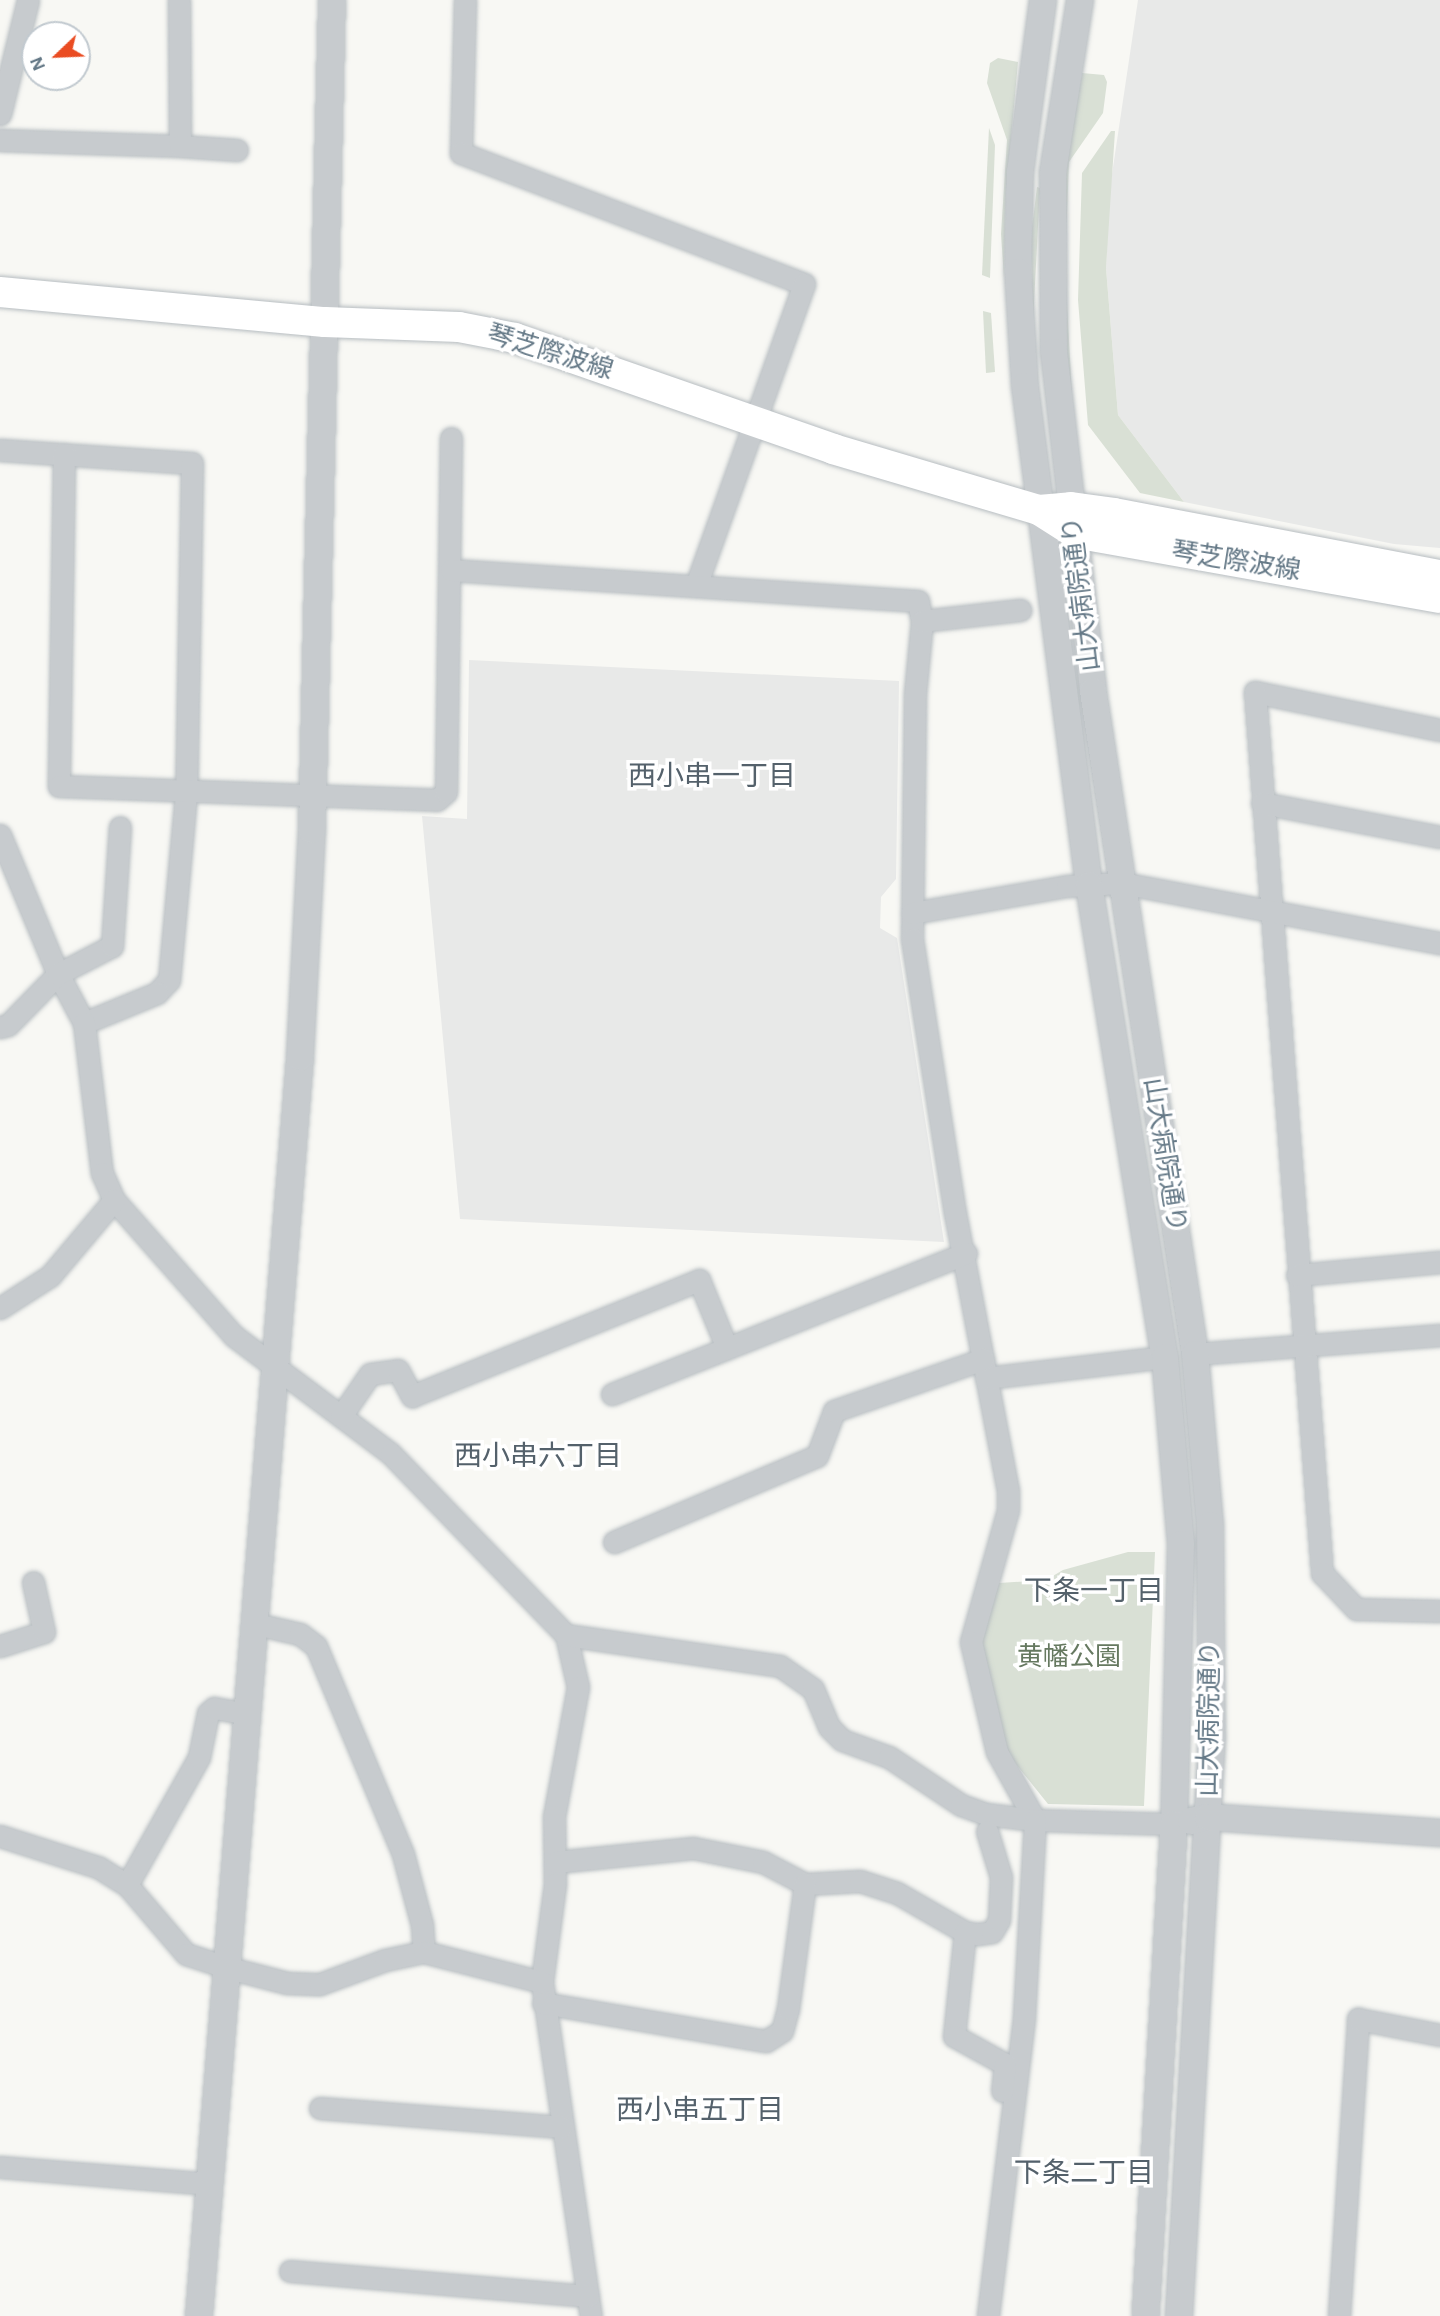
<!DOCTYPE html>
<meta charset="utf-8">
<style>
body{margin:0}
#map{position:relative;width:1440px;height:2316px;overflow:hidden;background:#f8f8f4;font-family:"Alegreya Sans","Noto Sans JP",sans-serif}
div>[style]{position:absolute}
.built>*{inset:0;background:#e8e9e8}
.green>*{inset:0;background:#d9e0d5}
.roads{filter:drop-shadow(0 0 2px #b7bdc1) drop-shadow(0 0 2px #b7bdc1)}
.minor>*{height:21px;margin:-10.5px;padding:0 10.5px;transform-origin:10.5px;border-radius:10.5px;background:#c7cbce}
.tertiary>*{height:26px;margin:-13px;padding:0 13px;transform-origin:13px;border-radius:13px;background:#c7cbce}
.secondary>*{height:30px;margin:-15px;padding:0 15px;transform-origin:15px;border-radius:15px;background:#fff}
span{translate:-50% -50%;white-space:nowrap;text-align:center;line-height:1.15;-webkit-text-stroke:7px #fff;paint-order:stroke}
.street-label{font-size:26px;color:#657987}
.park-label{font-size:26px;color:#667960}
.neighbourhood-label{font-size:28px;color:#54616b}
.north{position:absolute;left:21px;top:21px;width:70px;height:70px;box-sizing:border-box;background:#fff;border:2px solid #c1c9cf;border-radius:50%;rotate:247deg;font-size:19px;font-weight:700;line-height:28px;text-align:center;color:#657987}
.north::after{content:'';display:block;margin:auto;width:24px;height:32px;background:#ea4c22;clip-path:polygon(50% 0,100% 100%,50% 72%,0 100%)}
</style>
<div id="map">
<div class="built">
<i style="clip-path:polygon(1138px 0,1440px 0,1440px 548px,1394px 544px,1184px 502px,1118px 415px,1106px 268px,1109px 194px)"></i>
<i style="clip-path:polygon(469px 660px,899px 681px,896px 879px,881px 897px,880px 928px,897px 938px,944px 1242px,460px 1219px,422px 816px,467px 819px)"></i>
</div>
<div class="green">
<i style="clip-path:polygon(998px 58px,1018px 62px,1006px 194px,1004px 278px,1001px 234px,1007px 140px,987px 83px,990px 63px)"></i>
<i style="clip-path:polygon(1082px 73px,1104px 75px,1107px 82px,1103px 113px,1069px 162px,1065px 266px,1074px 433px,1064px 330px,1063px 235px,1067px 160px)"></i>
<i style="clip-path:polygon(989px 128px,995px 145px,990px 278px,982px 275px)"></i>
<i style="clip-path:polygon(1111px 131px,1115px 131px,1106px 268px,1118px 415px,1184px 502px,1140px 493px,1088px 425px,1078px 300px,1082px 173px)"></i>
<i style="clip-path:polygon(1037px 187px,1040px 188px,1033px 322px,1031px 236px)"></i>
<i style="clip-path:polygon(983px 311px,991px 313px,995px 372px,986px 373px)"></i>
<i style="clip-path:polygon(1128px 1552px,1155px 1552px,1144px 1806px,1048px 1804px,1007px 1753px,981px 1637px,999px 1583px,1046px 1580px,1063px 1570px)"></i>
</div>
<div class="roads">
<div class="minor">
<i style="left:465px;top:0;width:153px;rotate:91.5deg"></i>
<i style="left:461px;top:153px;width:367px;rotate:20.9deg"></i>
<i style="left:804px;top:284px;width:320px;rotate:109.7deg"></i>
<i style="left:0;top:114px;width:117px;rotate:-76.2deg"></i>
<i style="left:0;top:140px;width:180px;rotate:1.9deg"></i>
<i style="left:180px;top:146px;width:146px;rotate:-90.4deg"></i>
<i style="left:180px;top:146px;width:57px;rotate:4deg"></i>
<i style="left:0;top:450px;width:192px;rotate:3.9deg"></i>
<i style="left:192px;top:463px;width:331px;rotate:91deg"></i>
<i style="left:186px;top:794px;width:187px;rotate:95.2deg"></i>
<i style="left:169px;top:980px;width:18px;rotate:133deg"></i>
<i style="left:157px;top:993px;width:79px;rotate:157.7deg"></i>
<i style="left:64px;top:454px;width:332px;rotate:90.9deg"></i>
<i style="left:59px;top:786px;width:378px;rotate:2.1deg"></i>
<i style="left:437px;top:800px;width:12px;rotate:-42deg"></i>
<i style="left:446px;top:792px;width:354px;rotate:-89.2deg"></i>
<i style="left:451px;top:570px;width:468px;rotate:3.8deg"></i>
<i style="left:918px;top:601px;width:20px;rotate:79deg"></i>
<i style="left:922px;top:621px;width:73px;rotate:95.5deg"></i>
<i style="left:915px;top:694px;width:245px;rotate:90.7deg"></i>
<i style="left:912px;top:939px;width:277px;rotate:81.1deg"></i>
<i style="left:955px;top:1213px;width:282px;rotate:79.2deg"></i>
<i style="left:1008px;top:1490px;width:20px;rotate:90deg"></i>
<i style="left:1008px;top:1510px;width:137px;rotate:105.7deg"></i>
<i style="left:971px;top:1642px;width:113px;rotate:76.7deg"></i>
<i style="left:997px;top:1752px;width:78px;rotate:60.8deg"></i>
<i style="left:1035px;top:1820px;width:139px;rotate:1.6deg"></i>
<i style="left:922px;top:621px;width:99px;rotate:-6.4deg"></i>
<i style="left:1440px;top:730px;width:189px;rotate:-168.4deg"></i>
<i style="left:1255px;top:692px;width:884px;rotate:85.65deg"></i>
<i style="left:1322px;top:1573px;width:50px;rotate:46.6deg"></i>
<i style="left:1356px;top:1609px;width:84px;rotate:1.4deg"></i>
<i style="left:1262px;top:803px;width:181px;rotate:10.8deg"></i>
<i style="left:0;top:835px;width:151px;rotate:67.4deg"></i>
<i style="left:58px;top:974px;width:55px;rotate:62deg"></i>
<i style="left:84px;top:1023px;width:151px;rotate:83.2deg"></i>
<i style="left:102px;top:1173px;width:30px;rotate:66deg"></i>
<i style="left:114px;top:1200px;width:181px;rotate:48.6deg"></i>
<i style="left:234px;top:1336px;width:196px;rotate:36.9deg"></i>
<i style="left:391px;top:1454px;width:252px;rotate:46deg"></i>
<i style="left:566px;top:1635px;width:53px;rotate:77deg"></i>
<i style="left:578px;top:1687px;width:131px;rotate:100.5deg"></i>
<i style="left:554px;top:1816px;width:68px;rotate:89.2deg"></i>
<i style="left:555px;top:1884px;width:99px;rotate:97.6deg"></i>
<i style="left:542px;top:1982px;width:338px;rotate:81.7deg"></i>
<i style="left:912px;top:913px;width:157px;rotate:-9.9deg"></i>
<i style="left:1067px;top:886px;width:55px;rotate:-3.1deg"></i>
<i style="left:1122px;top:883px;width:324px;rotate:10.7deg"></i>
<i style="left:0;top:1027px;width:8px;rotate:-14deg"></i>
<i style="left:8px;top:1025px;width:71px;rotate:-45.6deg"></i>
<i style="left:58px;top:974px;width:61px;rotate:-27.4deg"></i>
<i style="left:112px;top:946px;width:119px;rotate:-86.2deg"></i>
<i style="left:1297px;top:1275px;width:144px;rotate:-5.2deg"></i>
<i style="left:0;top:1308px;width:59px;rotate:-32.6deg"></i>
<i style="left:50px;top:1276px;width:99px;rotate:-49.9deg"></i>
<i style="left:1195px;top:1354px;width:246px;rotate:-4.4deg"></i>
<i style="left:986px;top:1378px;width:180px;rotate:-6.7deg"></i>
<i style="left:612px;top:1394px;width:381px;rotate:-21.7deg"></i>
<i style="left:341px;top:1416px;width:51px;rotate:-55.4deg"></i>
<i style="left:370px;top:1374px;width:28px;rotate:-8deg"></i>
<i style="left:398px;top:1370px;width:30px;rotate:62deg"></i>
<i style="left:412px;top:1396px;width:310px;rotate:-22deg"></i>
<i style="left:699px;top:1280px;width:74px;rotate:67.6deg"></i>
<i style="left:614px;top:1542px;width:220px;rotate:-23deg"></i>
<i style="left:817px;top:1456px;width:48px;rotate:-69.3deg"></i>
<i style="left:834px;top:1411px;width:158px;rotate:-19.2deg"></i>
<i style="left:256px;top:1624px;width:45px;rotate:12.8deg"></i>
<i style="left:300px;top:1634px;width:20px;rotate:37deg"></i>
<i style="left:316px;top:1646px;width:225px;rotate:67.3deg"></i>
<i style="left:403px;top:1854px;width:73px;rotate:75deg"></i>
<i style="left:422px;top:1925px;width:27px;rotate:86deg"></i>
<i style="left:566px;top:1635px;width:216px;rotate:8.2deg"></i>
<i style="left:780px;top:1666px;width:40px;rotate:34.9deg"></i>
<i style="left:813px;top:1689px;width:41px;rotate:67.2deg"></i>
<i style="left:829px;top:1727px;width:18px;rotate:45deg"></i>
<i style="left:842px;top:1740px;width:50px;rotate:19.9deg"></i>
<i style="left:889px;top:1757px;width:87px;rotate:33.7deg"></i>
<i style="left:961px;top:1805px;width:27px;rotate:20deg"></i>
<i style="left:986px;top:1814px;width:49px;rotate:7deg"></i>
<i style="left:1035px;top:1820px;width:198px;rotate:93.2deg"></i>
<i style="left:1024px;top:2018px;width:300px;rotate:96.9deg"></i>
<i style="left:0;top:1646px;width:46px;rotate:-17.7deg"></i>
<i style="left:44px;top:1632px;width:51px;rotate:-102.4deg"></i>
<i style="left:0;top:1836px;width:103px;rotate:17.6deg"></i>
<i style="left:98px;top:1867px;width:34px;rotate:32deg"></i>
<i style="left:127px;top:1885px;width:91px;rotate:49.5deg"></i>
<i style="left:186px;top:1954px;width:45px;rotate:18deg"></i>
<i style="left:229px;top:1968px;width:60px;rotate:14.5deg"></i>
<i style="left:287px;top:1983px;width:33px;rotate:2deg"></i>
<i style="left:320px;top:1984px;width:69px;rotate:-20.3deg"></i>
<i style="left:385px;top:1960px;width:40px;rotate:-12deg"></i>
<i style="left:424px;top:1952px;width:122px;rotate:14.3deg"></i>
<i style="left:556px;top:1862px;width:138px;rotate:-5.8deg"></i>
<i style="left:693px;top:1848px;width:71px;rotate:11.3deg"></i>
<i style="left:763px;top:1862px;width:47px;rotate:27.6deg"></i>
<i style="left:805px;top:1884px;width:55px;rotate:-3.1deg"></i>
<i style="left:860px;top:1881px;width:39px;rotate:18deg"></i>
<i style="left:897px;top:1893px;width:78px;rotate:29.8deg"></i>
<i style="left:965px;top:1932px;width:13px;rotate:9deg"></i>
<i style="left:978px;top:1934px;width:14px;rotate:-8deg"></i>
<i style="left:992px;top:1932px;width:14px;rotate:-60deg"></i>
<i style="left:999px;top:1920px;width:43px;rotate:-87.3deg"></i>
<i style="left:1001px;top:1877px;width:48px;rotate:-106.9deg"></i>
<i style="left:127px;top:1885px;width:147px;rotate:-60.6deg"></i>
<i style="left:199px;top:1757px;width:45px;rotate:-78.4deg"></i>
<i style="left:208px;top:1713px;width:8px;rotate:-40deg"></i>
<i style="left:214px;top:1708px;width:36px;rotate:10deg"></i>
<i style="left:965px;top:1932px;width:105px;rotate:96deg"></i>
<i style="left:954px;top:2036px;width:58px;rotate:28.8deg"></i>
<i style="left:1005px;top:2064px;width:27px;rotate:96deg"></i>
<i style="left:543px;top:2003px;width:226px;rotate:9.7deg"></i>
<i style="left:766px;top:2041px;width:19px;rotate:-32deg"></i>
<i style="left:782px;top:2031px;width:23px;rotate:-75deg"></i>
<i style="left:788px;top:2009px;width:126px;rotate:-82.3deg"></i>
<i style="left:320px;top:2108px;width:242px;rotate:4.5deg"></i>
<i style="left:0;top:2167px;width:211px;rotate:4.6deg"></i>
<i style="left:290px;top:2271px;width:299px;rotate:4.8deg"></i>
<i style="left:1339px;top:2316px;width:298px;rotate:-86.3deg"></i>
<i style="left:1358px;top:2019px;width:84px;rotate:11deg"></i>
</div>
<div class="tertiary">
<i style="left:1043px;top:0;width:175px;rotate:97.6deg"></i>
<i style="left:1020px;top:173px;width:99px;rotate:91.2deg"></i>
<i style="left:1018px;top:272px;width:114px;rotate:86.5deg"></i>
<i style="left:1025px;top:386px;width:503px;rotate:82.69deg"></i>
<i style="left:1089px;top:885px;width:478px;rotate:80.9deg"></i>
<i style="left:1165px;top:1357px;width:188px;rotate:85.1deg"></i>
<i style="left:1181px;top:1544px;width:280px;rotate:91.4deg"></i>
<i style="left:1174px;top:1824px;width:493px;rotate:93.3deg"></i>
<i style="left:1080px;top:0;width:175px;rotate:98.9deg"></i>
<i style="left:1053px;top:173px;width:179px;rotate:89.7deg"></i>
<i style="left:1054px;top:352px;width:341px;rotate:83.4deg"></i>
<i style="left:1093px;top:691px;width:671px;rotate:81.25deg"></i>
<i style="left:1195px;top:1354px;width:172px;rotate:85deg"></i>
<i style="left:1210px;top:1525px;width:212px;rotate:89.5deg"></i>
<i style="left:1212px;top:1737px;width:580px;rotate:93.26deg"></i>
<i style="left:1191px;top:1821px;width:17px;rotate:-13deg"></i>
<i style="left:1208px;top:1817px;width:233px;rotate:3.9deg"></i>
<i style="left:199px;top:2316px;width:1263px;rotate:-85.41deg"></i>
<i style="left:300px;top:1057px;width:227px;rotate:-87deg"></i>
<i style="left:312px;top:830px;width:830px;rotate:-88.62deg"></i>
</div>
<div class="secondary">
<i style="left:0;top:292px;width:326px;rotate:5.3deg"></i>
<i style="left:325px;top:322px;width:134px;rotate:2.1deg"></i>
<i style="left:459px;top:327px;width:57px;rotate:11.1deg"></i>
<i style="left:515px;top:338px;width:337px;rotate:19.2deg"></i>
<i style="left:833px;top:449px;width:215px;rotate:16.5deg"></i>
<i style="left:1039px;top:510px;width:43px;rotate:32.6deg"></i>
<i style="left:1075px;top:533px;width:371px;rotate:10.1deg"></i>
<i style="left:1039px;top:510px;width:32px;rotate:-5deg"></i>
<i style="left:1071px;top:507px;width:43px;rotate:7.9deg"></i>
<i style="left:1114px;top:513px;width:332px;rotate:10.8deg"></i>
</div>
</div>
<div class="street-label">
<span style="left:550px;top:353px;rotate:17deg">琴芝際波線</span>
<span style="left:1236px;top:562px;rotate:9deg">琴芝際波線</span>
<span style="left:1082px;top:594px;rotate:-97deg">山大病院通り</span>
<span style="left:1164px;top:1155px;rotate:81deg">山大病院通り</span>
<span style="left:1210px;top:1719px;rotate:-89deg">山大病院通り</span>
</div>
<div class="park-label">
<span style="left:1069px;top:1658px">黄幡公園</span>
</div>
<div class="neighbourhood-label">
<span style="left:712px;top:777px">西小串一丁目</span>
<span style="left:538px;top:1457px">西小串六丁目</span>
<span style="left:1094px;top:1592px">下条一丁目</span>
<span style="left:700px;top:2111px">西小串五丁目</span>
<span style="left:1084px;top:2174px">下条二丁目</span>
</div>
<div class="north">N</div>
</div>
